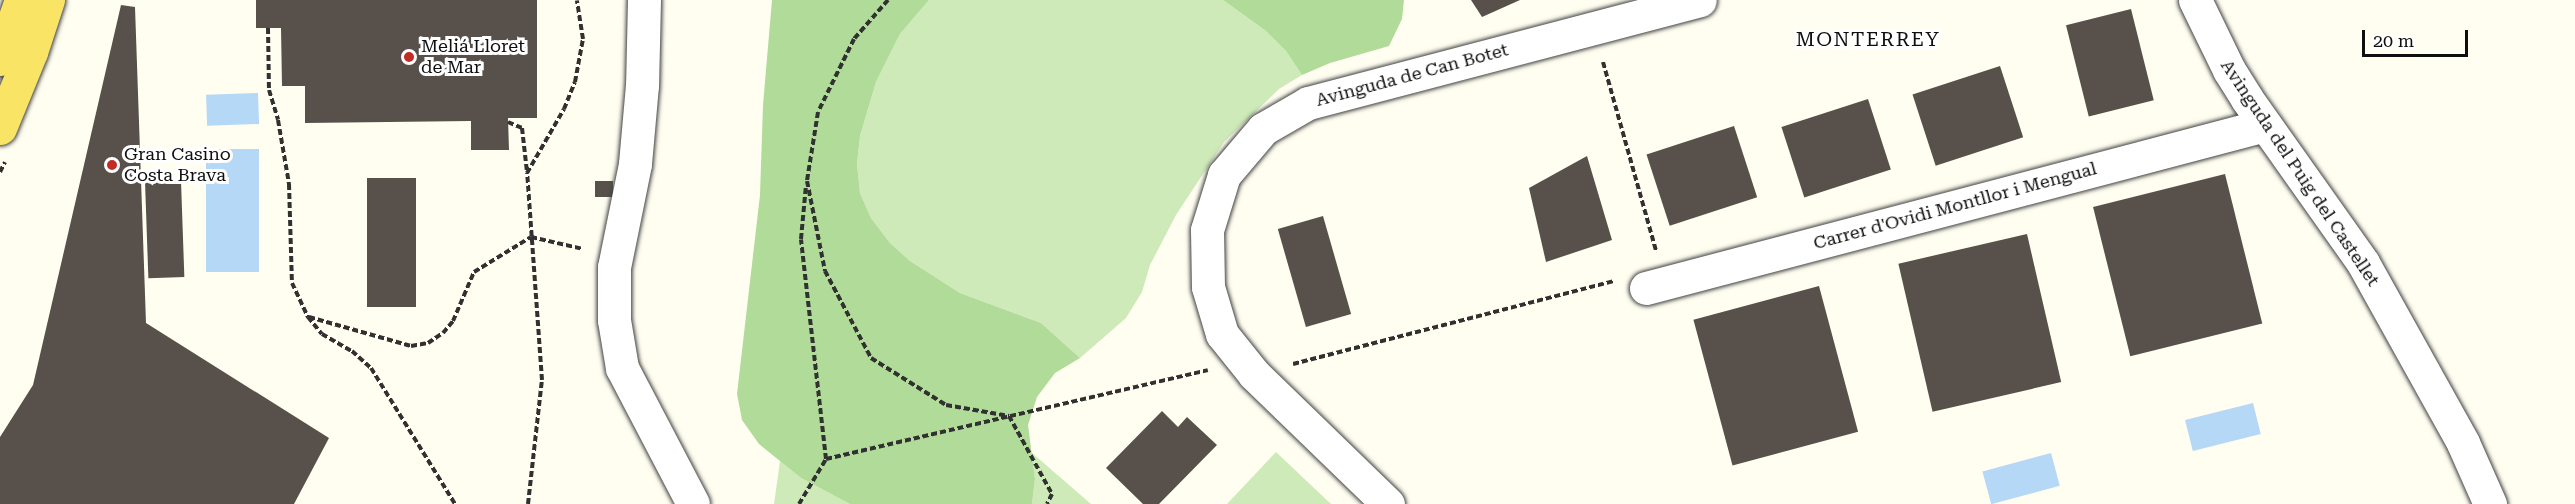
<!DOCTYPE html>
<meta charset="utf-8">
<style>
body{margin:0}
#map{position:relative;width:2575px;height:504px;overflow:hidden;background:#fffef1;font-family:"Roboto Serif",serif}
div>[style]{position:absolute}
.green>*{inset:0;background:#ceeab9}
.forest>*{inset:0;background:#b0db98}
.water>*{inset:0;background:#b5d8f7;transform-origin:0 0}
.building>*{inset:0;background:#58514b;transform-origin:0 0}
.path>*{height:4px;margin-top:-2px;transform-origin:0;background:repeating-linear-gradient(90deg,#313131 0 6px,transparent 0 9px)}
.roads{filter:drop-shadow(0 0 2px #424242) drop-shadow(0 0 2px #424242)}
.minor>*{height:33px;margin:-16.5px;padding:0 16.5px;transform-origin:16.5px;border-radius:16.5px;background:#fff}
.major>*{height:33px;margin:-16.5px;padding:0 16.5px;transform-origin:16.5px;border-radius:16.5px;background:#fae466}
.dots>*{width:16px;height:16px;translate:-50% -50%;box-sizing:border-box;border:3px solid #fff;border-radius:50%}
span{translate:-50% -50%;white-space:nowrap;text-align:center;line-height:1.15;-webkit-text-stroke:6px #fff;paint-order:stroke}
.poi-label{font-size:18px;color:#0f0f0f}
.left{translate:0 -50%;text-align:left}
.street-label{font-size:18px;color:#0f0f0f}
.neighbourhood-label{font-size:20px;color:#0f0f0f;letter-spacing:1.5px}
.scale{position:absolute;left:2362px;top:30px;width:106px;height:27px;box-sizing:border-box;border:3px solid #0f0f0f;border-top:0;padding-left:8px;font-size:18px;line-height:21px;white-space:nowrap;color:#0f0f0f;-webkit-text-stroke:4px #fff;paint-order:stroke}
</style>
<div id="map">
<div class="green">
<i style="clip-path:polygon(929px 0,1223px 0,1266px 31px,1286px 51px,1302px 75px,1279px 89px,1224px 142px,1176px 215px,1150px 265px,1142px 292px,1126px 318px,1080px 358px,1041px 323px,960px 293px,910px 261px,890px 243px,871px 218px,860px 193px,857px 164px,860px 136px,876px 82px,900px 34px)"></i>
<i style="clip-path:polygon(1031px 452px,1091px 504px,1032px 504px,1035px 479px)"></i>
<i style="clip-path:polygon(1276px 452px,1331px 504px,1227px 504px)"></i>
<i style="clip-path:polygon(780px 461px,801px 478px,850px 504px,774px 504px)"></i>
</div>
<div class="forest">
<i style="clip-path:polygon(772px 0,929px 0,900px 34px,876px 82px,860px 136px,857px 164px,860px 193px,871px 218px,890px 243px,910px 261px,960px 293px,1041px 323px,1080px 358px,1055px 373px,1037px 397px,1028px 425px,1035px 479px,1032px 504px,850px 504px,801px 478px,759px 444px,742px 420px,737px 394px,760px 195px,763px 105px)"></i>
<i style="clip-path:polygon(1223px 0,1404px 0,1402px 19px,1389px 46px,1330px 63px,1302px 75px,1286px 51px,1266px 31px)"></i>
</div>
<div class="water">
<i style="left:258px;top:93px;width:31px;height:52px;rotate:88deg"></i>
<i style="left:206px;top:149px;width:53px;height:123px"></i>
<i style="left:2253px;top:403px;width:32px;height:70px;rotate:76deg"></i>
<i style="left:2051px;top:453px;width:34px;height:71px;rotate:75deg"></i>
</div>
<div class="building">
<i style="clip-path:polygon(256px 0,537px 0,537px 118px,508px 118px,509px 150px,471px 150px,471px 121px,305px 123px,305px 86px,282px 86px,281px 28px,256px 28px)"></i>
<i style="clip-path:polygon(1471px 0,1520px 0,1482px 17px)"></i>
<i style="clip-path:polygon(121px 5px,135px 7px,146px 323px,329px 438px,294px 504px,0 504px,0 437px,33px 385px)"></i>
<i style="left:2131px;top:9px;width:94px;height:67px;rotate:76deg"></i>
<i style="left:2000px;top:66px;width:75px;height:92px;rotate:72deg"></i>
<i style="left:1868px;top:99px;width:74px;height:91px;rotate:72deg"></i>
<i style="left:1734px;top:126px;width:75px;height:92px;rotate:72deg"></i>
<i style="clip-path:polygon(1587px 156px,1612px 240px,1546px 262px,1529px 188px)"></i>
<i style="left:2225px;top:174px;width:154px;height:136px;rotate:76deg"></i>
<i style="left:367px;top:178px;width:49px;height:129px"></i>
<i style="left:181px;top:181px;width:96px;height:36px;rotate:88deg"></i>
<i style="left:595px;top:181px;width:18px;height:16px"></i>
<i style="left:1323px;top:216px;width:102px;height:47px;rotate:74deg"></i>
<i style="left:2027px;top:234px;width:152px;height:132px;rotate:77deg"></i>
<i style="left:1819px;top:286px;width:151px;height:130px;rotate:75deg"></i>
<i style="clip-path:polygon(1162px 411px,1178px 427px,1187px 417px,1217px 445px,1159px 504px,1143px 504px,1106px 468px)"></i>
</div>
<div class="path">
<i style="left:888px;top:0;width:52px;rotate:131.1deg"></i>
<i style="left:854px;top:39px;width:81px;rotate:116.3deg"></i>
<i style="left:818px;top:112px;width:70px;rotate:99.1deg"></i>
<i style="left:807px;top:181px;width:92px;rotate:78.7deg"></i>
<i style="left:825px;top:271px;width:98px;rotate:62.1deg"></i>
<i style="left:871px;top:358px;width:89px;rotate:32.1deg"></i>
<i style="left:946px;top:405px;width:64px;rotate:9.9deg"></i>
<i style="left:1009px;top:416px;width:89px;rotate:61.1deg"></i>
<i style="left:1052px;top:494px;width:11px;rotate:117deg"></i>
<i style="left:268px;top:28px;width:62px;rotate:89.1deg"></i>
<i style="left:269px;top:90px;width:31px;rotate:73deg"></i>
<i style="left:278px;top:120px;width:65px;rotate:80.2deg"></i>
<i style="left:289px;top:184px;width:99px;rotate:88.3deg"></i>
<i style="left:292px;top:283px;width:38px;rotate:65deg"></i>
<i style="left:308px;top:317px;width:22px;rotate:51deg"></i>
<i style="left:322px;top:334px;width:34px;rotate:30deg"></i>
<i style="left:352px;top:351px;width:25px;rotate:42deg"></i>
<i style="left:371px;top:368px;width:160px;rotate:58.3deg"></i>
<i style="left:1603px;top:62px;width:196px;rotate:74.3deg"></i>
<i style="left:508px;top:122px;width:15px;rotate:23deg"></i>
<i style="left:522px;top:128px;width:44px;rotate:83.5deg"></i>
<i style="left:0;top:172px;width:11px;rotate:-63deg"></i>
<i style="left:309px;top:317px;width:106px;rotate:15.9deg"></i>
<i style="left:411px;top:346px;width:17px;rotate:-10deg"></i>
<i style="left:428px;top:343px;width:18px;rotate:-34deg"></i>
<i style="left:443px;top:333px;width:16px;rotate:-50deg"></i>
<i style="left:453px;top:321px;width:53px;rotate:-66.8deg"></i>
<i style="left:474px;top:272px;width:67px;rotate:-31.6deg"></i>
<i style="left:531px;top:237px;width:53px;rotate:13deg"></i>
<i style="left:1293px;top:364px;width:331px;rotate:-14.5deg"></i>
<i style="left:826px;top:459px;width:392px;rotate:-13.1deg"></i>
<i style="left:528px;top:504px;width:125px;rotate:-83.6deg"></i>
<i style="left:542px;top:380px;width:208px;rotate:-94.1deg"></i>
<i style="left:527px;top:173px;width:74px;rotate:-60deg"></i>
<i style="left:564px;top:109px;width:29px;rotate:-68deg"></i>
<i style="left:575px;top:82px;width:44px;rotate:-79.5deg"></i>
<i style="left:583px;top:39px;width:39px;rotate:-99deg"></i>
<i style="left:799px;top:504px;width:52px;rotate:-59deg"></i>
<i style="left:826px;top:459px;width:221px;rotate:-96.5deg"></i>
<i style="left:801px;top:239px;width:54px;rotate:-84.7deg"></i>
</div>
<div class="roads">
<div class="minor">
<i style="left:644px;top:0;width:85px;rotate:91.3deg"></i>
<i style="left:642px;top:85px;width:79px;rotate:95.1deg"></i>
<i style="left:635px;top:164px;width:105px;rotate:101.5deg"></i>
<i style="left:614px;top:267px;width:53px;rotate:90deg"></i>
<i style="left:614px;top:320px;width:49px;rotate:80.5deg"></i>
<i style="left:622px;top:368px;width:153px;rotate:62.4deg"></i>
<i style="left:2195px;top:0;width:78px;rotate:64.1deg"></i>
<i style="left:2229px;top:70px;width:34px;rotate:58deg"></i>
<i style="left:2247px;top:99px;width:201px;rotate:54.7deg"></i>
<i style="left:2363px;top:263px;width:206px;rotate:60.9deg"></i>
<i style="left:2463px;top:443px;width:67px;rotate:66.1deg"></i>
<i style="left:1646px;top:288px;width:640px;rotate:-14.75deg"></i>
<i style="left:1388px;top:504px;width:187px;rotate:-135.9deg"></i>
<i style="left:1254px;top:374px;width:51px;rotate:-128.7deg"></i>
<i style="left:1222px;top:334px;width:49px;rotate:-106.6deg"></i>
<i style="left:1208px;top:287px;width:57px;rotate:-91deg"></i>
<i style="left:1207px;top:230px;width:58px;rotate:-72.8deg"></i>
<i style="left:1224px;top:175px;width:60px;rotate:-49.7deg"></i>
<i style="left:1263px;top:129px;width:52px;rotate:-30deg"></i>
<i style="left:1308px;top:103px;width:405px;rotate:-14.7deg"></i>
</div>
<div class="major">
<i style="left:0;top:59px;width:63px;rotate:-70.4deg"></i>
<i style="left:0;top:128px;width:82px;rotate:-67.8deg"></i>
<i style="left:31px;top:52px;width:55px;rotate:-71.9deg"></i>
</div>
</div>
<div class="dots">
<i style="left:409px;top:57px;background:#c12c25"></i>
<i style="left:112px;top:165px;background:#c12c25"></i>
</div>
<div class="poi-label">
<span class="left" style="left:421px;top:57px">Meliá Lloret<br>de Mar</span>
<span class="left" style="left:124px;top:165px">Gran Casino<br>Costa Brava</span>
</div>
<div class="street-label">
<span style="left:1412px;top:75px;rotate:-15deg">Avinguda de Can Botet</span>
<span style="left:2300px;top:173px;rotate:56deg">Avinguda del Puig del Castellet</span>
<span style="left:1955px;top:206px;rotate:-15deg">Carrer d'Ovidi Montllor i Mengual</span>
</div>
<div class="neighbourhood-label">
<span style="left:1868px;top:39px">MONTERREY</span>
</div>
<div class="scale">20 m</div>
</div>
